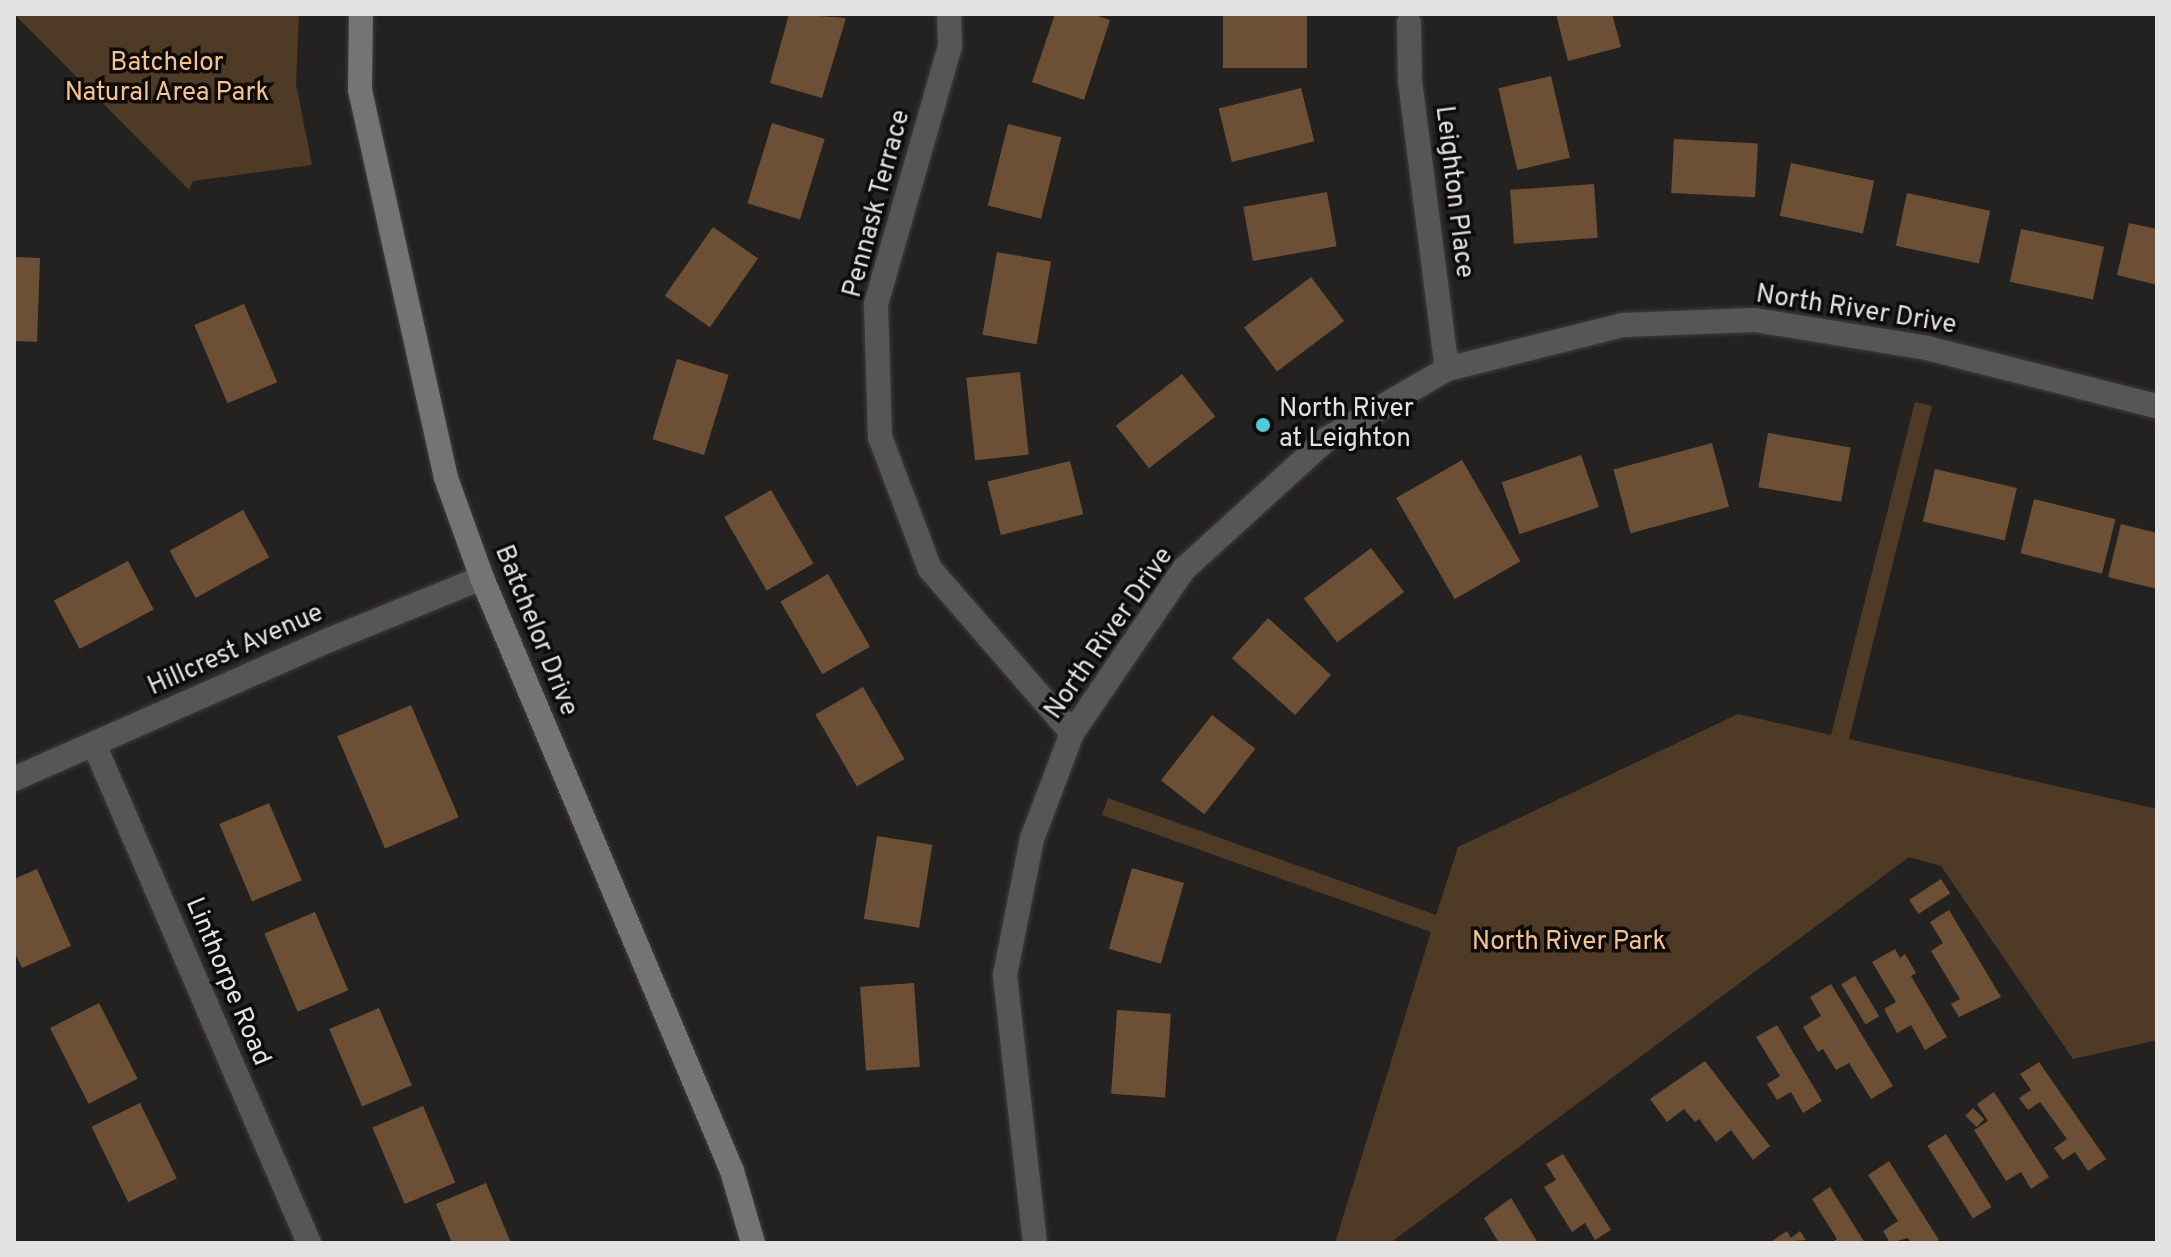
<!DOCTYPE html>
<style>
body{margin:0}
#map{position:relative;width:2171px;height:1257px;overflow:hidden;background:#242220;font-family:Overpass,sans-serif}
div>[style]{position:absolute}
.green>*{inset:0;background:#4f3a26}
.building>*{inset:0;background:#6c4f34;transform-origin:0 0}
.roads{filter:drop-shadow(0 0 2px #3f3d3b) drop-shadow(0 0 2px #3f3d3b)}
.street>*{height:24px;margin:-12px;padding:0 12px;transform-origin:12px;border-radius:12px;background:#555757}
.secondary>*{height:24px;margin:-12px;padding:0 12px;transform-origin:12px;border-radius:12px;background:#727475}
.dots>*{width:22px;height:22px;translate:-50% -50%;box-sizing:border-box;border:4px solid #0d0c0b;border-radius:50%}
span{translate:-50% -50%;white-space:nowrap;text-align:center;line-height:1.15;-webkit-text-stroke:7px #0d0c0b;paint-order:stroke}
.park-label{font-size:26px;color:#f6c292}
.street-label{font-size:26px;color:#e3e2e1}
.poi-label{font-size:26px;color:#e3e2e1}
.left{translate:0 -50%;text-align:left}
.frame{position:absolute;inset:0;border:16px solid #e3e2e1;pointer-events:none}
</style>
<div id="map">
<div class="green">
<i style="clip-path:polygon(14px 14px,299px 14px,296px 84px,312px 165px,193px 181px,189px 190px)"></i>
<i style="clip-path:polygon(1915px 402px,1932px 406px,1849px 739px,2157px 809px,2157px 1040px,2073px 1059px,1941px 866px,1909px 857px,1390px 1243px,1335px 1243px,1431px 932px,1102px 815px,1108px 798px,1436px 915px,1458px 847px,1738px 714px,1831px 735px)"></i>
</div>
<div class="building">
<i style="clip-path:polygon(789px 14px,846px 18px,822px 98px,770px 83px)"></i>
<i style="clip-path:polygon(1055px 14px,1092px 14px,1110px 20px,1084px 100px,1032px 82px)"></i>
<i style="left:1223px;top:14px;width:84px;height:54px"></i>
<i style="clip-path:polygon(1556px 14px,1612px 14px,1621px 47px,1568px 61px)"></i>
<i style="left:1551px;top:76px;width:84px;height:54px;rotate:77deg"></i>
<i style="left:1301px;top:88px;width:55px;height:85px;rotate:76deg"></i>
<i style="left:772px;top:123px;width:55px;height:84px;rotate:17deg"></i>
<i style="left:1008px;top:124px;width:55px;height:84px;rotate:14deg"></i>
<i style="left:1674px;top:139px;width:84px;height:54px;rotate:3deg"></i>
<i style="left:1791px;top:163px;width:85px;height:54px;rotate:12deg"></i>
<i style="left:1594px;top:184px;width:54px;height:84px;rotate:86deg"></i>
<i style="left:1327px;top:192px;width:55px;height:85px;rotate:80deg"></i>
<i style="left:1907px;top:193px;width:85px;height:54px;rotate:12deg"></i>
<i style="clip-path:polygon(2129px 223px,2157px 229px,2157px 285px,2117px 275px)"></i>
<i style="left:713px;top:227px;width:55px;height:84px;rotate:35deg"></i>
<i style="left:2021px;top:229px;width:85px;height:54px;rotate:12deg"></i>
<i style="left:997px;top:252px;width:55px;height:84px;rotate:10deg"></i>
<i style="left:14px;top:257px;width:26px;height:84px;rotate:2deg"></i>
<i style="left:1311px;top:277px;width:55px;height:84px;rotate:53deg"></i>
<i style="left:244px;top:304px;width:85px;height:54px;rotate:67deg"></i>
<i style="left:677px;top:359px;width:54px;height:84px;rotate:17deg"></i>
<i style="left:1020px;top:372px;width:83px;height:54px;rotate:84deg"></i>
<i style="left:1182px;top:374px;width:54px;height:84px;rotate:52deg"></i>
<i style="left:1768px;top:433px;width:84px;height:55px;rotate:10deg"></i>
<i style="left:1712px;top:443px;width:66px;height:102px;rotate:75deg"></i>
<i style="left:1581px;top:455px;width:55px;height:84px;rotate:71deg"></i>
<i style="left:1462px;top:460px;width:117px;height:76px;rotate:60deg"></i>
<i style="left:1070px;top:461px;width:55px;height:85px;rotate:76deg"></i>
<i style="left:1935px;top:469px;width:84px;height:54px;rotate:13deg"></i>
<i style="left:771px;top:490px;width:85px;height:54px;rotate:60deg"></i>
<i style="left:2034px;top:499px;width:84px;height:56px;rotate:14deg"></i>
<i style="left:243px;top:510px;width:54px;height:84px;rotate:61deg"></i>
<i style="clip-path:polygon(2121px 524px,2157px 533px,2157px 589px,2108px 577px)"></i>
<i style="left:1371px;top:548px;width:55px;height:84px;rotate:53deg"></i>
<i style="left:128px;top:561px;width:55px;height:84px;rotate:62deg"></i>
<i style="left:828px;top:574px;width:84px;height:55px;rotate:60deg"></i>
<i style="left:1268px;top:618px;width:85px;height:54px;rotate:42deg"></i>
<i style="left:863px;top:687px;width:83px;height:55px;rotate:60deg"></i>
<i style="left:411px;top:705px;width:122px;height:80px;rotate:67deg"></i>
<i style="left:1212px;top:715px;width:55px;height:83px;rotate:38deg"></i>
<i style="left:269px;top:803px;width:84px;height:54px;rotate:67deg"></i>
<i style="left:877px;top:836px;width:56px;height:84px;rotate:9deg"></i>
<i style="left:1132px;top:868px;width:54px;height:84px;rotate:16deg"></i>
<i style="clip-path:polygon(37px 869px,71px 946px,22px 968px,14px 951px,14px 879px)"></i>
<i style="left:1941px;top:879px;width:17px;height:38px;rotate:57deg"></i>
<i style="clip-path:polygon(1949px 910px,2001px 997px,1959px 1017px,1951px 1004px,1960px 999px,1931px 951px,1943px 943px,1930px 922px)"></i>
<i style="left:315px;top:912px;width:85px;height:55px;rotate:67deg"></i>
<i style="clip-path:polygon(1895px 949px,1900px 958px,1905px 954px,1916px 973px,1911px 976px,1947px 1037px,1925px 1050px,1911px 1025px,1897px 1033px,1884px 1009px,1896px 1002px,1872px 962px)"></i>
<i style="left:1855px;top:976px;width:47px;height:16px;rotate:59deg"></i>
<i style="left:914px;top:983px;width:84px;height:54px;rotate:86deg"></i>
<i style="clip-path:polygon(1831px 984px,1893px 1086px,1871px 1099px,1849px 1063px,1836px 1070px,1823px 1049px,1818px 1052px,1803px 1027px,1821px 1016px,1810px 997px)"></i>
<i style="left:99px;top:1003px;width:85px;height:55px;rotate:63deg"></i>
<i style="left:379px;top:1008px;width:84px;height:54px;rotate:67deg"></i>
<i style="left:1117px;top:1010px;width:54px;height:84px;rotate:4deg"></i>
<i style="clip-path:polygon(1777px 1025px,1822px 1101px,1803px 1113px,1791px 1092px,1777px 1100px,1767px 1084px,1780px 1076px,1756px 1037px)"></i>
<i style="clip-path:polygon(1705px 1061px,1770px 1146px,1753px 1160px,1731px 1130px,1716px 1142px,1699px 1119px,1695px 1122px,1684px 1109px,1667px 1122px,1650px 1099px)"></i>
<i style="clip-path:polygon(2039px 1062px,2106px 1159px,2088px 1171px,2075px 1152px,2063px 1160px,2054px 1148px,2067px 1139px,2040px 1102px,2028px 1110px,2019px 1098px,2031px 1090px,2020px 1074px)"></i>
<i style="clip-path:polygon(1994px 1092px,2049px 1177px,2031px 1189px,2021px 1172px,2006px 1181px,1974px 1130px,1988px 1121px,1977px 1104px)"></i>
<i style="left:140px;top:1103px;width:84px;height:54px;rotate:64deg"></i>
<i style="left:423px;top:1106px;width:83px;height:55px;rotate:67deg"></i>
<i style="left:1973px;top:1108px;width:16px;height:11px;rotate:45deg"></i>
<i style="left:1946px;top:1134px;width:86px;height:22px;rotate:58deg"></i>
<i style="clip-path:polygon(1563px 1154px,1611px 1230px,1595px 1240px,1585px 1223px,1572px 1232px,1544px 1187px,1556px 1180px,1546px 1164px)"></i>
<i style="clip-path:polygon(1889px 1161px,1939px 1240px,1934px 1243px,1911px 1243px,1908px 1238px,1890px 1243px,1883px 1231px,1898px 1221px,1868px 1175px)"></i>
<i style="clip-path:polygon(486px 1183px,511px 1243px,452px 1243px,436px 1204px)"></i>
<i style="clip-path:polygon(1830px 1187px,1865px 1243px,1831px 1243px,1837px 1239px,1812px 1199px)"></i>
<i style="clip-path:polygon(1511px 1198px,1538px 1243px,1499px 1243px,1484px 1218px)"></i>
<i style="clip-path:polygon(1787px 1231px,1791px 1238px,1800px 1231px,1806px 1240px,1769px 1243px)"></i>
</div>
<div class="roads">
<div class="street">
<i style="left:949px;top:14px;width:32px;rotate:88deg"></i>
<i style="left:950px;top:46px;width:268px;rotate:106deg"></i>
<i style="left:876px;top:304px;width:133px;rotate:88.3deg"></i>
<i style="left:880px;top:437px;width:141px;rotate:69.3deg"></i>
<i style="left:930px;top:569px;width:217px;rotate:49.1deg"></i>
<i style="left:1409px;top:23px;width:58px;rotate:89deg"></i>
<i style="left:1410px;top:81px;width:290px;rotate:82.7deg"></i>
<i style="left:94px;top:744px;width:543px;rotate:66.69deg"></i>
<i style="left:14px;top:779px;width:344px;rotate:-23.8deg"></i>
<i style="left:329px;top:640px;width:165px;rotate:-22.1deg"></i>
<i style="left:1035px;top:1243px;width:270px;rotate:-96.4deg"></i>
<i style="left:1005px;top:975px;width:139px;rotate:-78.8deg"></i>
<i style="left:1032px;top:839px;width:113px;rotate:-69.3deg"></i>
<i style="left:1072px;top:733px;width:199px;rotate:-55.7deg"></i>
<i style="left:1184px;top:569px;width:195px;rotate:-42.3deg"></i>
<i style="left:1328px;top:438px;width:138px;rotate:-30.1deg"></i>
<i style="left:1447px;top:369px;width:181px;rotate:-14deg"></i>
<i style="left:1623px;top:325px;width:132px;rotate:-2.2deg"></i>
<i style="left:1755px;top:320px;width:174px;rotate:9.2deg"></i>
<i style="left:1927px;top:348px;width:237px;rotate:14.2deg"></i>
</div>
<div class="secondary">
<i style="left:361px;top:14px;width:76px;rotate:90.8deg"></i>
<i style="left:360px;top:90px;width:397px;rotate:77.5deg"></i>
<i style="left:446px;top:478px;width:106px;rotate:70.2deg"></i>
<i style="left:482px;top:578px;width:644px;rotate:67.14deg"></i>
<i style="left:732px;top:1171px;width:75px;rotate:73.7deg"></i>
</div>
</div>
<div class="dots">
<i style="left:1263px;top:425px;background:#52cbd7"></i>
</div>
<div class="park-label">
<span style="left:167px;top:79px">Batchelor<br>Natural Area Park</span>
<span style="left:1569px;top:943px">North River Park</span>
</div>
<div class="street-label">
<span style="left:1453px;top:192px;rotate:83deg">Leighton Place</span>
<span style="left:878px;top:204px;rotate:-75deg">Pennask Terrace</span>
<span style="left:1856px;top:311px;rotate:9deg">North River Drive</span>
<span style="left:535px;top:631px;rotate:68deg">Batchelor Drive</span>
<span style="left:1110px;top:634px;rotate:-55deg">North River Drive</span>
<span style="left:236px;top:651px;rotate:-24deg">Hillcrest Avenue</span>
<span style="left:227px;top:982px;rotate:67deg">Linthorpe Road</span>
</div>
<div class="poi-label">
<span class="left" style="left:1279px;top:425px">North River<br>at Leighton</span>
</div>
<div class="frame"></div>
</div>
